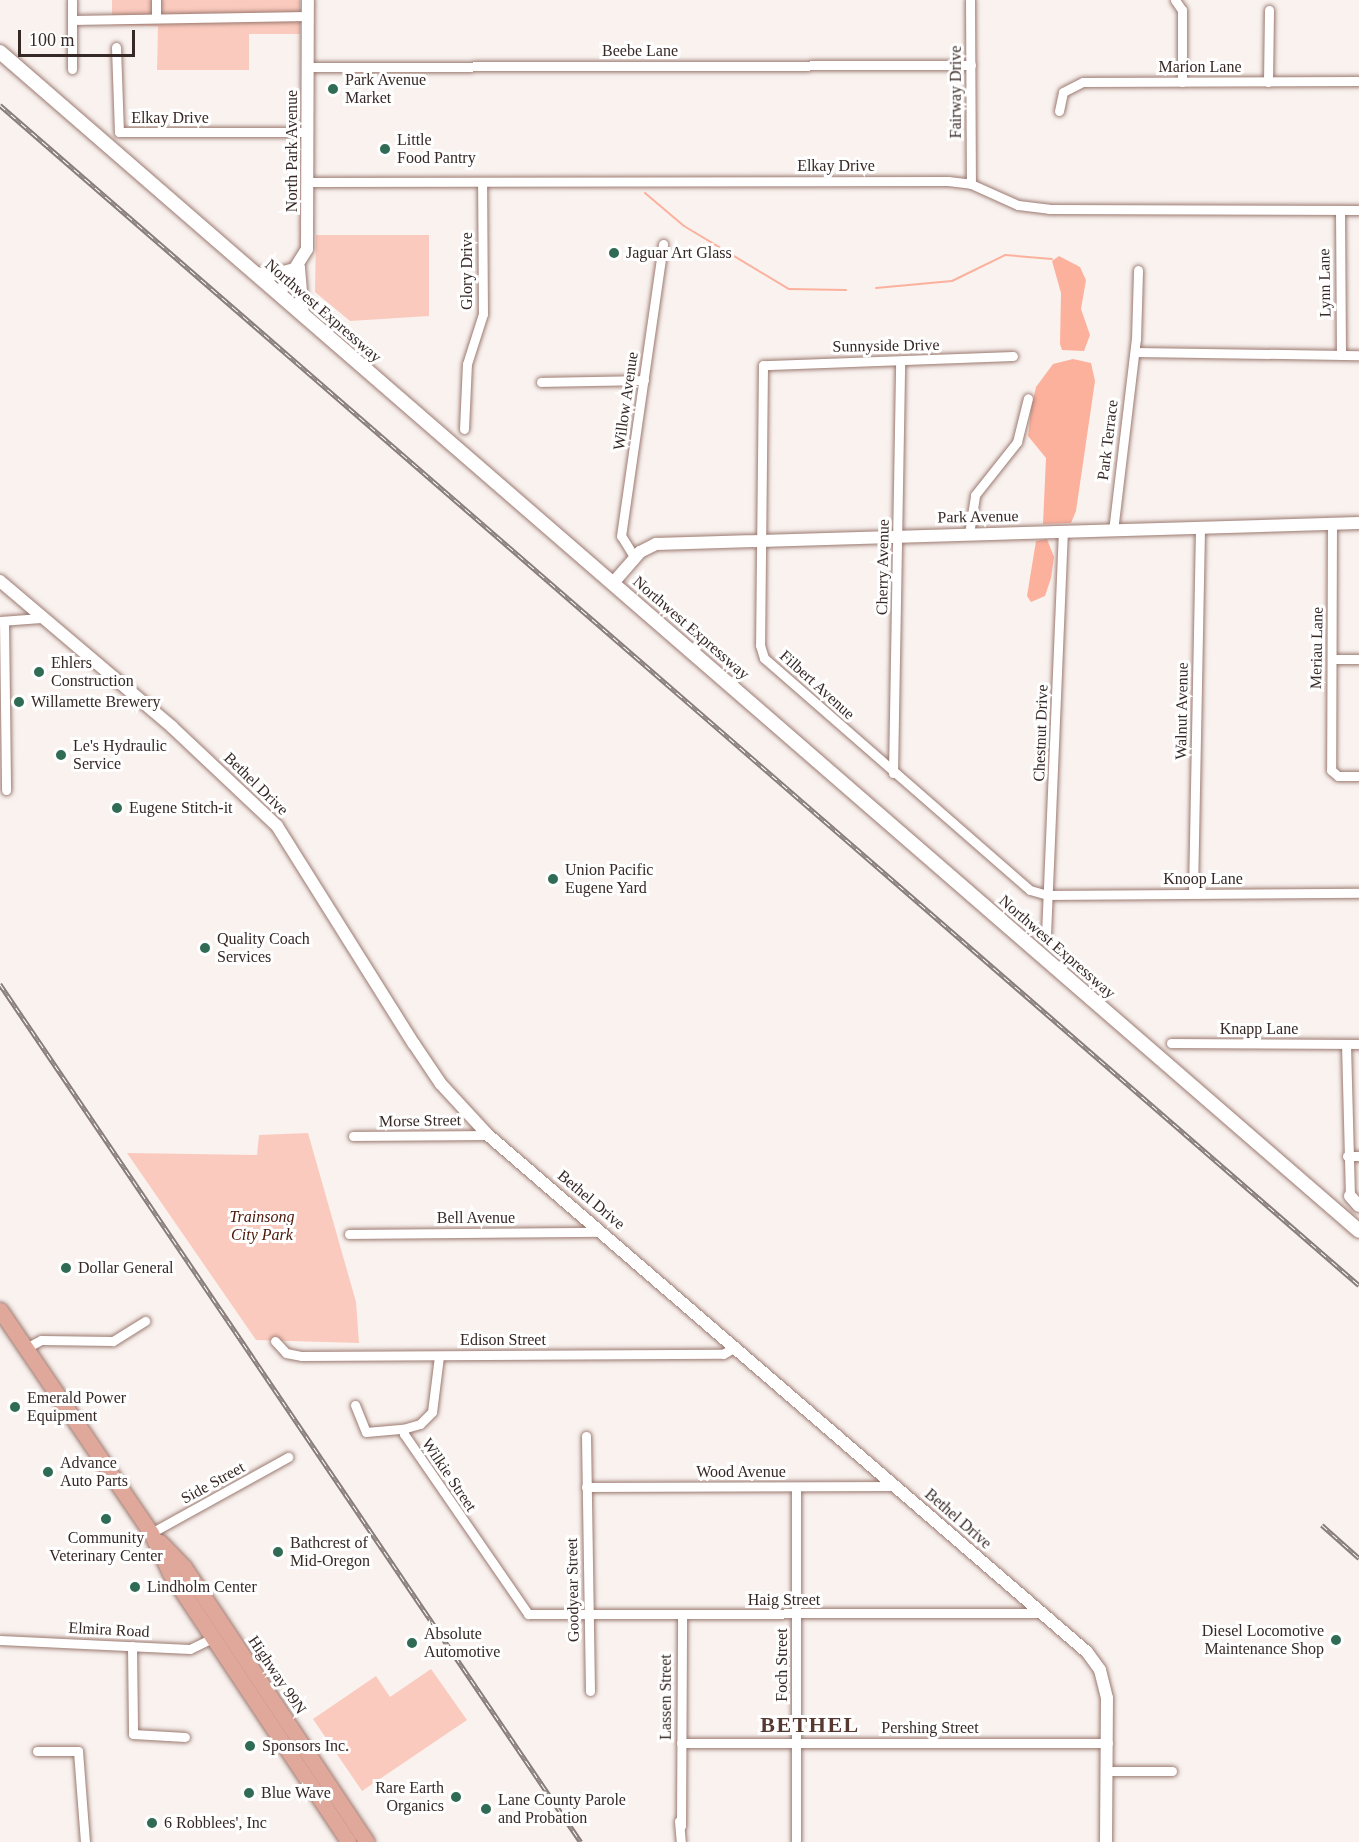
<!DOCTYPE html>
<style>
body{margin:0}
#map{position:relative;width:1359px;height:1842px;overflow:hidden;background:#f9f2ef;font-family:"Times New Roman",serif}
div>[style]{position:absolute}
.green>*{inset:0;background:#fbcabe}
.water>*{inset:0;background:#fcb19d}
.stream>*{height:2px;margin:-1px;padding:0 1px;transform-origin:1px;border-radius:1px;background:#fcb19d}
.roads{filter:drop-shadow(0 0 2px #9b7970) drop-shadow(0 0 2px #9b7970)}
.minor>*{height:9px;margin:-4.5px;padding:0 4.5px;transform-origin:4.5px;border-radius:4.5px;background:#fff}
.tertiary>*{height:12px;margin:-6px;padding:0 6px;transform-origin:6px;border-radius:6px;background:#fff}
.secondary>*{height:14px;margin:-7px;padding:0 7px;transform-origin:7px;border-radius:7px;background:#fff}
.primary>*{height:15px;margin:-7.5px;padding:0 7.5px;transform-origin:7.5px;border-radius:7.5px;background:#dfa89a}
.rail>*{height:4.5px;margin-top:-2.25px;transform-origin:0;background:repeating-linear-gradient(90deg,#fff 0 7px,#887d7a 0 14px);box-sizing:border-box;border-block:2px solid #887d7a}
.dots>*{width:16px;height:16px;translate:-50% -50%;box-sizing:border-box;border:3px solid #fff;border-radius:50%}
span{translate:-50% -50%;white-space:nowrap;text-align:center;line-height:1.15;-webkit-text-stroke:6px #fff;paint-order:stroke}
.street-label{font-size:16px;color:#362825}
.poi-label{font-size:16px;color:#362825}
.left{translate:0 -50%;text-align:left}
.right{translate:-100% -50%;text-align:right}
.park-label{font-size:16px;color:#4c1406;font-style:italic}
.district-label{font-size:22px;color:#573931;font-weight:700;letter-spacing:1.5px}
.scale{position:absolute;left:18px;top:30px;width:117px;height:27px;box-sizing:border-box;border:3px solid #362825;border-top:0;padding-left:8px;font-size:18px;line-height:21px;white-space:nowrap;color:#362825;-webkit-text-stroke:4px #fff;paint-order:stroke}
</style>
<div id="map">
<div class="green">
<i style="clip-path:polygon(112px 0,300px 0,300px 34px,249px 34px,249px 70px,157px 70px,158px 26px,112px 25px)"></i>
<i style="clip-path:polygon(316px 235px,429px 235px,429px 316px,350px 321px,315px 292px)"></i>
<i style="clip-path:polygon(308px 1133px,356px 1302px,359px 1343px,256px 1340px,127px 1153px,257px 1155px,259px 1135px)"></i>
<i style="clip-path:polygon(431px 1669px,467px 1720px,362px 1791px,313px 1719px,376px 1676px,390px 1697px)"></i>
</div>
<div class="water">
<i style="clip-path:polygon(1059px 256px,1080px 267px,1086px 280px,1081px 309px,1090px 335px,1084px 351px,1062px 350px,1060px 344px,1061px 293px,1052px 261px)"></i>
<i style="clip-path:polygon(1073px 359px,1091px 363px,1095px 381px,1076px 511px,1071px 523px,1043px 524px,1046px 458px,1028px 436px,1031px 409px,1036px 387px,1053px 364px)"></i>
<i style="clip-path:polygon(1047px 539px,1054px 557px,1051px 578px,1045px 596px,1031px 602px,1027px 596px,1036px 541px)"></i>
</div>
<div class="stream">
<i style="left:645px;top:193px;width:51px;rotate:40.2deg"></i>
<i style="left:684px;top:226px;width:122px;rotate:31deg"></i>
<i style="left:789px;top:289px;width:57px;rotate:1deg"></i>
<i style="left:876px;top:288px;width:76px;rotate:-5.3deg"></i>
<i style="left:952px;top:281px;width:59px;rotate:-26.1deg"></i>
<i style="left:1005px;top:255px;width:47px;rotate:4.9deg"></i>
</div>
<div class="roads">
<div class="minor">
<i style="left:970px;top:0;width:184px;rotate:89.7deg"></i>
<i style="left:1175px;top:0;width:12px;rotate:55deg"></i>
<i style="left:1182px;top:10px;width:72px;rotate:90deg"></i>
<i style="left:156px;top:15px;width:15px;rotate:-90deg"></i>
<i style="left:72px;top:20px;width:236px;rotate:-1deg"></i>
<i style="left:116px;top:47px;width:85px;rotate:88deg"></i>
<i style="left:119px;top:132px;width:189px"></i>
<i style="left:308px;top:67px;width:663px;rotate:-0.17deg"></i>
<i style="left:72px;top:69px;width:69px;rotate:-90deg"></i>
<i style="left:1268px;top:82px;width:72px;rotate:-89.2deg"></i>
<i style="left:1059px;top:111px;width:19px;rotate:-78deg"></i>
<i style="left:1063px;top:92px;width:22px;rotate:-27deg"></i>
<i style="left:1083px;top:82px;width:276px;rotate:-0.2deg"></i>
<i style="left:308px;top:182px;width:640px;rotate:-0.09deg"></i>
<i style="left:948px;top:181px;width:23px;rotate:7deg"></i>
<i style="left:971px;top:184px;width:51px;rotate:24.1deg"></i>
<i style="left:1018px;top:205px;width:31px;rotate:7deg"></i>
<i style="left:1049px;top:209px;width:310px;rotate:0.2deg"></i>
<i style="left:1340px;top:210px;width:145px;rotate:89.6deg"></i>
<i style="left:1135px;top:352px;width:224px;rotate:0.8deg"></i>
<i style="left:1013px;top:356px;width:250px;rotate:177.9deg"></i>
<i style="left:763px;top:365px;width:280px;rotate:90.6deg"></i>
<i style="left:760px;top:645px;width:14px;rotate:73deg"></i>
<i style="left:764px;top:658px;width:353px;rotate:41.1deg"></i>
<i style="left:1030px;top:890px;width:19px;rotate:16deg"></i>
<i style="left:1048px;top:895px;width:311px;rotate:-0.4deg"></i>
<i style="left:541px;top:382px;width:103px;rotate:-1.1deg"></i>
<i style="left:464px;top:429px;width:65px;rotate:-87.4deg"></i>
<i style="left:467px;top:364px;width:52px;rotate:-72.3deg"></i>
<i style="left:483px;top:314px;width:132px;rotate:-90.4deg"></i>
<i style="left:1332px;top:524px;width:246px;rotate:90.2deg"></i>
<i style="left:1331px;top:770px;width:9px;rotate:41deg"></i>
<i style="left:1338px;top:776px;width:21px"></i>
<i style="left:1113px;top:531px;width:193px;rotate:-83.2deg"></i>
<i style="left:1136px;top:339px;width:69px;rotate:-88.3deg"></i>
<i style="left:969px;top:534px;width:39px;rotate:-81deg"></i>
<i style="left:975px;top:495px;width:68px;rotate:-51.6deg"></i>
<i style="left:1017px;top:442px;width:45px;rotate:-76deg"></i>
<i style="left:635px;top:558px;width:26px;rotate:-122deg"></i>
<i style="left:621px;top:536px;width:295px;rotate:-81.8deg"></i>
<i style="left:0;top:621px;width:41px;rotate:-4.2deg"></i>
<i style="left:4px;top:621px;width:169px;rotate:89.3deg"></i>
<i style="left:1332px;top:659px;width:27px"></i>
<i style="left:893px;top:773px;width:411px;rotate:-89deg"></i>
<i style="left:1193px;top:893px;width:365px;rotate:-88.9deg"></i>
<i style="left:1046px;top:935px;width:403px;rotate:-87.6deg"></i>
<i style="left:1171px;top:1043px;width:188px;rotate:0.3deg"></i>
<i style="left:1346px;top:1044px;width:152px;rotate:88.5deg"></i>
<i style="left:353px;top:1136px;width:135px;rotate:-0.4deg"></i>
<i style="left:1347px;top:1156px;width:12px"></i>
<i style="left:349px;top:1234px;width:252px;rotate:-0.5deg"></i>
<i style="left:275px;top:1341px;width:16px;rotate:47deg"></i>
<i style="left:286px;top:1353px;width:16px;rotate:11deg"></i>
<i style="left:302px;top:1356px;width:421px;rotate:-0.3deg"></i>
<i style="left:723px;top:1354px;width:14px;rotate:-30deg"></i>
<i style="left:26px;top:1348px;width:17px;rotate:-28deg"></i>
<i style="left:41px;top:1340px;width:72px;rotate:0.8deg"></i>
<i style="left:113px;top:1341px;width:38px;rotate:-32deg"></i>
<i style="left:439px;top:1356px;width:56px;rotate:97.1deg"></i>
<i style="left:432px;top:1412px;width:17px;rotate:135deg"></i>
<i style="left:420px;top:1424px;width:18px;rotate:164deg"></i>
<i style="left:403px;top:1429px;width:5px;rotate:79deg"></i>
<i style="left:404px;top:1434px;width:219px;rotate:55.4deg"></i>
<i style="left:528px;top:1614px;width:514px;rotate:-0.11deg"></i>
<i style="left:355px;top:1405px;width:29px;rotate:68deg"></i>
<i style="left:366px;top:1432px;width:37px;rotate:-5deg"></i>
<i style="left:586px;top:1436px;width:255px;rotate:89.1deg"></i>
<i style="left:586px;top:1487px;width:310px;rotate:-0.2deg"></i>
<i style="left:151px;top:1533px;width:157px;rotate:-29deg"></i>
<i style="left:0;top:1640px;width:190px;rotate:2.7deg"></i>
<i style="left:190px;top:1649px;width:25px;rotate:-26deg"></i>
<i style="left:132px;top:1646px;width:88px;rotate:89.3deg"></i>
<i style="left:133px;top:1734px;width:52px;rotate:3.3deg"></i>
<i style="left:681px;top:1743px;width:427px"></i>
<i style="left:37px;top:1751px;width:41px"></i>
<i style="left:78px;top:1751px;width:91px;rotate:85.6deg"></i>
<i style="left:1107px;top:1771px;width:65px"></i>
<i style="left:679px;top:1821px;width:21px;rotate:85deg"></i>
<i style="left:681px;top:1826px;width:211px;rotate:-89.7deg"></i>
<i style="left:796px;top:1842px;width:355px;rotate:-90deg"></i>
</div>
<div class="tertiary">
<i style="left:254px;top:273px;width:18px;rotate:6deg"></i>
<i style="left:272px;top:275px;width:28px;rotate:-15deg"></i>
<i style="left:299px;top:268px;width:48px;rotate:85.2deg"></i>
<i style="left:279px;top:294px;width:53px;rotate:-58.1deg"></i>
<i style="left:307px;top:249px;width:249px;rotate:-89.8deg"></i>
<i style="left:0;top:581px;width:226px;rotate:40.3deg"></i>
<i style="left:172px;top:727px;width:144px;rotate:43.3deg"></i>
<i style="left:277px;top:826px;width:257px;rotate:57.9deg"></i>
<i style="left:414px;top:1044px;width:48px;rotate:56deg"></i>
<i style="left:441px;top:1084px;width:69px;rotate:47.3deg"></i>
<i style="left:488px;top:1135px;width:791px;rotate:40.8deg"></i>
<i style="left:1087px;top:1652px;width:22px;rotate:54deg"></i>
<i style="left:1100px;top:1670px;width:29px;rotate:76deg"></i>
<i style="left:1107px;top:1698px;width:144px;rotate:90.4deg"></i>
<i style="left:613px;top:583px;width:41px;rotate:-48.9deg"></i>
<i style="left:640px;top:552px;width:18px;rotate:-27deg"></i>
<i style="left:656px;top:544px;width:703px;rotate:-1.71deg"></i>
<i style="left:1350px;top:1196px;width:13px;rotate:48deg"></i>
</div>
<div class="secondary">
<i style="left:0;top:52px;width:1799px;rotate:40.94deg"></i>
</div>
<div class="primary">
<i style="left:0;top:1310px;width:269px;rotate:55.9deg"></i>
<i style="left:151px;top:1533px;width:44px;rotate:64.6deg"></i>
<i style="left:170px;top:1573px;width:323px;rotate:56.4deg"></i>
<i style="left:160px;top:1542px;width:35px;rotate:46deg"></i>
<i style="left:184px;top:1567px;width:330px;rotate:56.4deg"></i>
</div>
</div>
<div class="rail">
<i style="left:0;top:105px;width:1800px;rotate:40.97deg"></i>
<i style="left:0;top:984px;width:1036px;rotate:55.9deg"></i>
<i style="left:1322px;top:1525px;width:50px;rotate:41.7deg"></i>
</div>
<div class="dots">
<i style="left:333px;top:89px;background:#2f6b55"></i>
<i style="left:385px;top:149px;background:#2f6b55"></i>
<i style="left:614px;top:253px;background:#2f6b55"></i>
<i style="left:39px;top:672px;background:#2f6b55"></i>
<i style="left:19px;top:702px;background:#2f6b55"></i>
<i style="left:61px;top:755px;background:#2f6b55"></i>
<i style="left:117px;top:808px;background:#2f6b55"></i>
<i style="left:553px;top:879px;background:#2f6b55"></i>
<i style="left:205px;top:948px;background:#2f6b55"></i>
<i style="left:66px;top:1268px;background:#2f6b55"></i>
<i style="left:15px;top:1407px;background:#2f6b55"></i>
<i style="left:48px;top:1472px;background:#2f6b55"></i>
<i style="left:106px;top:1519px;background:#2f6b55"></i>
<i style="left:278px;top:1552px;background:#2f6b55"></i>
<i style="left:135px;top:1587px;background:#2f6b55"></i>
<i style="left:1336px;top:1640px;background:#2f6b55"></i>
<i style="left:412px;top:1643px;background:#2f6b55"></i>
<i style="left:250px;top:1746px;background:#2f6b55"></i>
<i style="left:249px;top:1793px;background:#2f6b55"></i>
<i style="left:456px;top:1797px;background:#2f6b55"></i>
<i style="left:486px;top:1809px;background:#2f6b55"></i>
<i style="left:152px;top:1823px;background:#2f6b55"></i>
</div>
<div class="street-label">
<span style="left:640px;top:51px">Beebe Lane</span>
<span style="left:1200px;top:67px">Marion Lane</span>
<span style="left:956px;top:92px;rotate:-90deg">Fairway Drive</span>
<span style="left:170px;top:118px">Elkay Drive</span>
<span style="left:292px;top:151px;rotate:-90deg">North Park Avenue</span>
<span style="left:836px;top:166px">Elkay Drive</span>
<span style="left:467px;top:271px;rotate:-90deg">Glory Drive</span>
<span style="left:1325px;top:283px;rotate:-91deg">Lynn Lane</span>
<span style="left:323px;top:311px;rotate:41deg">Northwest Expressway</span>
<span style="left:886px;top:346px;rotate:-1deg">Sunnyside Drive</span>
<span style="left:626px;top:401px;rotate:-82deg">Willow Avenue</span>
<span style="left:1108px;top:440px;rotate:-83deg">Park Terrace</span>
<span style="left:978px;top:517px;rotate:-1deg">Park Avenue</span>
<span style="left:883px;top:567px;rotate:-89deg">Cherry Avenue</span>
<span style="left:691px;top:628px;rotate:41deg">Northwest Expressway</span>
<span style="left:1317px;top:648px;rotate:-89deg">Meriau Lane</span>
<span style="left:817px;top:685px;rotate:42deg">Filbert Avenue</span>
<span style="left:1182px;top:711px;rotate:-89deg">Walnut Avenue</span>
<span style="left:1041px;top:733px;rotate:-88deg">Chestnut Drive</span>
<span style="left:256px;top:784px;rotate:44deg">Bethel Drive</span>
<span style="left:1203px;top:879px">Knoop Lane</span>
<span style="left:1057px;top:947px;rotate:41deg">Northwest Expressway</span>
<span style="left:1259px;top:1029px">Knapp Lane</span>
<span style="left:420px;top:1121px;rotate:-1deg">Morse Street</span>
<span style="left:591px;top:1200px;rotate:40deg">Bethel Drive</span>
<span style="left:476px;top:1218px">Bell Avenue</span>
<span style="left:503px;top:1340px">Edison Street</span>
<span style="left:741px;top:1472px">Wood Avenue</span>
<span style="left:449px;top:1475px;rotate:56deg">Wilkie Street</span>
<span style="left:213px;top:1483px;rotate:-29deg">Side Street</span>
<span style="left:958px;top:1519px;rotate:41deg">Bethel Drive</span>
<span style="left:573px;top:1590px;rotate:-91deg">Goodyear Street</span>
<span style="left:784px;top:1600px">Haig Street</span>
<span style="left:109px;top:1630px;rotate:3deg">Elmira Road</span>
<span style="left:782px;top:1665px;rotate:-90deg">Foch Street</span>
<span style="left:277px;top:1675px;rotate:56deg">Highway 99N</span>
<span style="left:666px;top:1697px;rotate:-90deg">Lassen Street</span>
<span style="left:930px;top:1728px">Pershing Street</span>
</div>
<div class="poi-label">
<span class="left" style="left:345px;top:89px">Park Avenue<br>Market</span>
<span class="left" style="left:397px;top:149px">Little<br>Food Pantry</span>
<span class="left" style="left:626px;top:253px">Jaguar Art Glass</span>
<span class="left" style="left:51px;top:672px">Ehlers<br>Construction</span>
<span class="left" style="left:31px;top:702px">Willamette Brewery</span>
<span class="left" style="left:73px;top:755px">Le's Hydraulic<br>Service</span>
<span class="left" style="left:129px;top:808px">Eugene Stitch-it</span>
<span class="left" style="left:565px;top:879px">Union Pacific<br>Eugene Yard</span>
<span class="left" style="left:217px;top:948px">Quality Coach<br>Services</span>
<span class="left" style="left:78px;top:1268px">Dollar General</span>
<span class="left" style="left:27px;top:1407px">Emerald Power<br>Equipment</span>
<span class="left" style="left:60px;top:1472px">Advance<br>Auto Parts</span>
<span style="left:106px;top:1547px">Community<br>Veterinary Center</span>
<span class="left" style="left:290px;top:1552px">Bathcrest of<br>Mid-Oregon</span>
<span class="left" style="left:147px;top:1587px">Lindholm Center</span>
<span class="right" style="left:1324px;top:1640px">Diesel Locomotive<br>Maintenance Shop</span>
<span class="left" style="left:424px;top:1643px">Absolute<br>Automotive</span>
<span class="left" style="left:262px;top:1746px">Sponsors Inc.</span>
<span class="right" style="left:444px;top:1797px">Rare Earth<br>Organics</span>
<span class="left" style="left:261px;top:1793px">Blue Wave</span>
<span class="left" style="left:498px;top:1809px">Lane County Parole<br>and Probation</span>
<span class="left" style="left:164px;top:1823px">6 Robblees', Inc</span>
</div>
<div class="park-label">
<span style="left:262px;top:1226px">Trainsong<br>City Park</span>
</div>
<div class="district-label">
<span style="left:810px;top:1725px">BETHEL</span>
</div>
<div class="scale">100 m</div>
</div>
